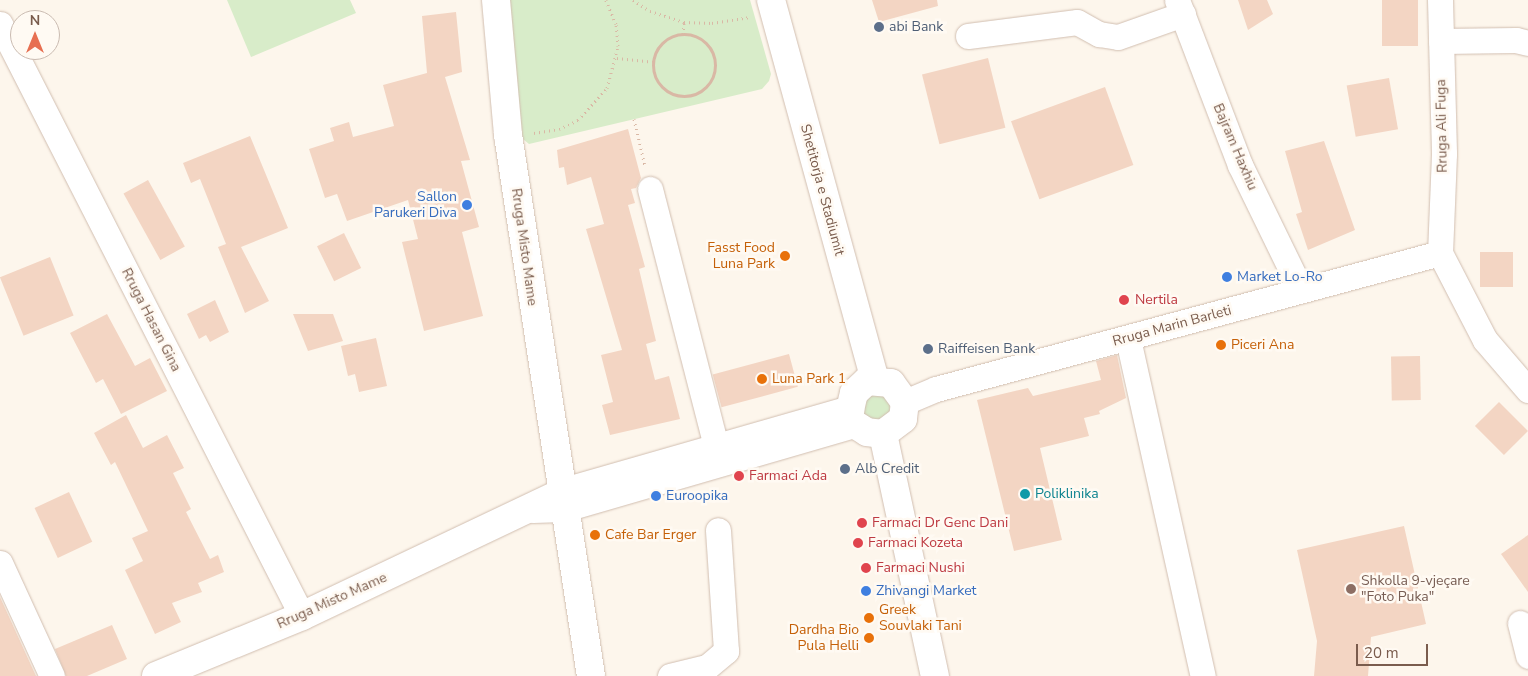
<!DOCTYPE html>
<meta charset="utf-8">
<style>
body{margin:0}
#map{position:relative;width:1528px;height:676px;overflow:hidden;background:#fdf6ec;font-family:"Nunito Sans",sans-serif}
div>[style]{position:absolute}
.green>*{inset:0;background:#d8ecc9}
.building>*{inset:0;background:#f3d5c3;transform-origin:0 0}
.path>*{height:3px;margin-top:-1.5px;transform-origin:0;background:repeating-linear-gradient(90deg,#d9b8a5 0 1px,transparent 0 5px)}
.path>.ring{margin:-1.5px;padding:0;box-sizing:content-box;background:none;border:3px solid #d9b8a5;border-radius:50%}
.roads{filter:drop-shadow(0 0 1px #d1beb0) drop-shadow(0 0 1px #d1beb0)}
.street>*{height:25px;margin:-12.5px;padding:0 12.5px;transform-origin:12.5px;border-radius:12.5px;background:#fff}
.secondary>*{height:28px;margin:-14px;padding:0 14px;transform-origin:14px;border-radius:14px;background:#fff}
.dots>*{width:14px;height:14px;translate:-50% -50%;box-sizing:border-box;border:2px solid #fffaf3;border-radius:50%}
span{translate:-50% -50%;white-space:nowrap;text-align:center;line-height:1.15;-webkit-text-stroke:5px #fffaf3;paint-order:stroke}
.service-label{font-size:14px;color:#4e5e75}
.left{translate:0 -50%;text-align:left}
.street-label{font-size:14px;color:#7a5c4d}
.shop-label{font-size:14px;color:#366cbe}
.right{translate:-100% -50%;text-align:right}
.food-label{font-size:14px;color:#c56008}
.health-label{font-size:14px;color:#be3a42}
.culture-label{font-size:14px;color:#0d838f}
.education-label{font-size:14px;color:#785e54}
.north{position:absolute;left:10px;top:10px;width:50px;height:50px;box-sizing:border-box;background:#fffaf3;border:1px solid #cabbb1;border-radius:50%;rotate:0deg;font-size:14px;font-weight:700;line-height:20px;text-align:center;color:#7a5c4d}
.north::after{content:'';display:block;margin:auto;width:18px;height:22px;background:#e76f51;clip-path:polygon(50% 0,100% 100%,50% 72%,0 100%)}
.scale{position:absolute;left:1356px;top:644px;width:72px;height:22px;box-sizing:border-box;border:2px solid #7a5c4d;border-top:0;padding-left:6px;font-size:15px;line-height:18px;white-space:nowrap;color:#7a5c4d;-webkit-text-stroke:4px #fffaf3;paint-order:stroke}
</style>
<div id="map">
<div class="green">
<i style="clip-path:polygon(227px 0,350px 0,356px 13px,251px 57px)"></i>
<i style="clip-path:polygon(505px 0,750px 0,771px 74px,769px 81px,762px 89px,529px 144px,518px 135px)"></i>
<i style="clip-path:polygon(876px 387px,895px 408px,879px 422px,864px 416px,861px 400px)"></i>
</div>
<div class="building">
<i style="clip-path:polygon(872px 0,937px 0,938px 6px,879px 22px)"></i>
<i style="clip-path:polygon(1238px 0,1267px 0,1273px 14px,1248px 30px)"></i>
<i style="left:1382px;top:0;width:36px;height:46px"></i>
<i style="clip-path:polygon(456px 12px,462px 72px,445px 77px,470px 160px,461px 161px,479px 227px,462px 232px,483px 316px,424px 331px,402px 242px,418px 239px,408px 200px,347px 221px,337px 194px,325px 198px,309px 149px,334px 141px,330px 128px,349px 122px,353px 137px,394px 126px,383px 85px,427px 73px,422px 16px)"></i>
<i style="left:988px;top:58px;width:72px;height:68px;rotate:76deg"></i>
<i style="left:1389px;top:78px;width:52px;height:43px;rotate:80deg"></i>
<i style="left:1105px;top:87px;width:83px;height:100px;rotate:70deg"></i>
<i style="clip-path:polygon(628px 129px,641px 178px,636px 188px,631px 189px,635px 203px,628px 205px,645px 267px,639px 269px,656px 341px,646px 344px,655px 380px,669px 376px,680px 419px,610px 435px,602px 405px,613px 402px,601px 355px,622px 350px,586px 229px,604px 224px,591px 177px,567px 185px,564px 167px,559px 168px,557px 150px)"></i>
<i style="clip-path:polygon(250px 136px,288px 228px,241px 247px,269px 301px,245px 313px,218px 247px,226px 244px,200px 179px,191px 183px,183px 163px)"></i>
<i style="clip-path:polygon(1324px 141px,1355px 230px,1308px 250px,1296px 214px,1302px 212px,1285px 151px)"></i>
<i style="left:148px;top:180px;width:76px;height:28px;rotate:61deg"></i>
<i style="left:344px;top:233px;width:39px;height:30px;rotate:64deg"></i>
<i style="left:1513px;top:252px;width:35px;height:33px;rotate:90deg"></i>
<i style="left:50px;top:257px;width:63px;height:54px;rotate:68deg"></i>
<i style="clip-path:polygon(215px 300px,229px 332px,210px 342px,206px 335px,199px 339px,187px 314px)"></i>
<i style="clip-path:polygon(107px 314px,135px 366px,150px 358px,167px 391px,121px 414px,103px 379px,96px 383px,70px 333px)"></i>
<i style="clip-path:polygon(293px 314px,333px 314px,343px 341px,308px 351px)"></i>
<i style="clip-path:polygon(376px 338px,387px 386px,359px 392px,355px 374px,348px 376px,341px 346px)"></i>
<i style="left:789px;top:354px;width:34px;height:79px;rotate:75deg"></i>
<i style="clip-path:polygon(1117px 355px,1126px 398px,1099px 411px,1100px 414px,1084px 418px,1089px 436px,1040px 448px,1062px 540px,1014px 551px,977px 400px,1028px 388px,1033px 396px,1101px 380px,1096px 361px)"></i>
<i style="left:1420px;top:356px;width:44px;height:29px;rotate:89deg"></i>
<i style="left:1499px;top:402px;width:41px;height:34px;rotate:45deg"></i>
<i style="clip-path:polygon(126px 415px,143px 448px,167px 435px,184px 468px,173px 473px,191px 509px,186px 512px,210px 559px,218px 555px,224px 572px,198px 583px,202px 592px,172px 603px,181px 622px,155px 634px,125px 570px,143px 561px,132px 538px,148px 531px,115px 462px,111px 465px,94px 433px)"></i>
<i style="left:69px;top:492px;width:55px;height:38px;rotate:65deg"></i>
<i style="clip-path:polygon(1404px 526px,1426px 624px,1371px 637px,1368px 676px,1314px 676px,1317px 641px,1297px 550px)"></i>
<i style="clip-path:polygon(1528px 535px,1528px 592px,1501px 554px)"></i>
<i style="clip-path:polygon(0 597px,36px 676px,0 676px)"></i>
<i style="clip-path:polygon(112px 625px,127px 659px,87px 676px,66px 676px,55px 649px)"></i>
</div>
<div class="path">
<i style="left:633px;top:0;width:20px;rotate:33deg"></i>
<i style="left:650px;top:11px;width:36px;rotate:18deg"></i>
<i style="left:684px;top:22px;width:28px;rotate:2deg"></i>
<i style="left:712px;top:23px;width:37px;rotate:-9deg"></i>
<i class="ring" style="left:653px;top:34px;width:59px;height:59px"></i>
<i style="left:683px;top:34px;width:12px;rotate:-85deg"></i>
<i style="left:617px;top:58px;width:36px;rotate:6deg"></i>
<i style="left:634px;top:119px;width:48px;rotate:76.8deg"></i>
<i style="left:534px;top:133px;width:25px;rotate:-9deg"></i>
<i style="left:559px;top:129px;width:21px;rotate:-25deg"></i>
<i style="left:578px;top:120px;width:43px;rotate:-47.8deg"></i>
<i style="left:607px;top:88px;width:43px;rotate:-75.3deg"></i>
<i style="left:618px;top:46px;width:22px;rotate:-95deg"></i>
<i style="left:616px;top:24px;width:26px;rotate:-113deg"></i>
</div>
<div class="roads">
<div class="street">
<i style="left:1177px;top:0;width:177px;rotate:69.1deg"></i>
<i style="left:1240px;top:165px;width:139px;rotate:64deg"></i>
<i style="left:1440px;top:0;width:154px;rotate:88.5deg"></i>
<i style="left:1444px;top:154px;width:99px;rotate:92.3deg"></i>
<i style="left:1440px;top:253px;width:98px;rotate:62.7deg"></i>
<i style="left:1485px;top:340px;width:66px;rotate:49.3deg"></i>
<i style="left:0;top:24px;width:665px;rotate:62.97deg"></i>
<i style="left:968px;top:36px;width:110px;rotate:-7.3deg"></i>
<i style="left:1077px;top:22px;width:25px;rotate:29deg"></i>
<i style="left:1099px;top:34px;width:19px;rotate:9deg"></i>
<i style="left:1118px;top:37px;width:69px;rotate:-19.5deg"></i>
<i style="left:1441px;top:41px;width:75px;rotate:-0.8deg"></i>
<i style="left:1516px;top:40px;width:12px;rotate:14deg"></i>
<i style="left:650px;top:189px;width:265px;rotate:75.6deg"></i>
<i style="left:1128px;top:339px;width:345px;rotate:77.5deg"></i>
<i style="left:905px;top:402px;width:34px;rotate:-23deg"></i>
<i style="left:936px;top:389px;width:522px;rotate:-15.1deg"></i>
<i style="left:0;top:563px;width:124px;rotate:65.3deg"></i>
<i style="left:1520px;top:623px;width:34px;rotate:76deg"></i>
<i style="left:670px;top:676px;width:38px;rotate:-14deg"></i>
<i style="left:707px;top:667px;width:25px;rotate:-40deg"></i>
<i style="left:726px;top:651px;width:121px;rotate:-93.8deg"></i>
</div>
<div class="secondary">
<i style="left:496px;top:0;width:136px;rotate:84.9deg"></i>
<i style="left:508px;top:135px;width:547px;rotate:81.28deg"></i>
<i style="left:771px;top:0;width:393px;rotate:74.7deg"></i>
<i style="left:883px;top:434px;width:248px;rotate:77.9deg"></i>
<i style="left:156px;top:676px;width:158px;rotate:-22.3deg"></i>
<i style="left:302px;top:616px;width:287px;rotate:-25.4deg"></i>
<i style="left:561px;top:493px;width:301px;rotate:-16deg"></i>
<i style="left:850px;top:410px;width:17px;rotate:-77deg"></i>
<i style="left:854px;top:393px;width:18px;rotate:-43deg"></i>
<i style="left:867px;top:381px;width:24px;rotate:5deg"></i>
<i style="left:891px;top:383px;width:24px;rotate:54deg"></i>
<i style="left:905px;top:402px;width:17px;rotate:97deg"></i>
<i style="left:903px;top:419px;width:25px;rotate:143deg"></i>
<i style="left:883px;top:434px;width:16px;rotate:-173deg"></i>
<i style="left:867px;top:432px;width:15px;rotate:-148deg"></i>
<i style="left:854px;top:424px;width:302px;rotate:163.8deg"></i>
<i style="left:564px;top:508px;width:31px;rotate:178deg"></i>
</div>
</div>
<div class="dots">
<i style="left:879px;top:27px;background:#5c6f8a"></i>
<i style="left:467px;top:205px;background:#3f7fe0"></i>
<i style="left:785px;top:256px;background:#e8710a"></i>
<i style="left:1227px;top:277px;background:#3f7fe0"></i>
<i style="left:1124px;top:300px;background:#e0444e"></i>
<i style="left:1221px;top:345px;background:#e8710a"></i>
<i style="left:928px;top:349px;background:#5c6f8a"></i>
<i style="left:762px;top:379px;background:#e8710a"></i>
<i style="left:845px;top:469px;background:#5c6f8a"></i>
<i style="left:739px;top:476px;background:#e0444e"></i>
<i style="left:1025px;top:494px;background:#0f9aa8"></i>
<i style="left:656px;top:496px;background:#3f7fe0"></i>
<i style="left:862px;top:523px;background:#e0444e"></i>
<i style="left:595px;top:535px;background:#e8710a"></i>
<i style="left:858px;top:543px;background:#e0444e"></i>
<i style="left:866px;top:568px;background:#e0444e"></i>
<i style="left:1351px;top:589px;background:#8d6e63"></i>
<i style="left:866px;top:591px;background:#3f7fe0"></i>
<i style="left:869px;top:618px;background:#e8710a"></i>
<i style="left:869px;top:638px;background:#e8710a"></i>
</div>
<div class="service-label">
<span class="left" style="left:889px;top:27px">abi Bank</span>
<span class="left" style="left:938px;top:349px">Raiffeisen Bank</span>
<span class="left" style="left:855px;top:469px">Alb Credit</span>
</div>
<div class="street-label">
<span style="left:1442px;top:126px;rotate:-91deg">Rruga Ali Fuga</span>
<span style="left:1235px;top:147px;rotate:67deg">Bajram Haxhiu</span>
<span style="left:822px;top:190px;rotate:75deg">Shetitorja e Stadiumit</span>
<span style="left:524px;top:247px;rotate:82deg">Rruga Misto Mame</span>
<span style="left:151px;top:320px;rotate:63deg">Rruga Hasan Gina</span>
<span style="left:1172px;top:326px;rotate:-15deg">Rruga Marin Barleti</span>
<span style="left:332px;top:601px;rotate:-24deg">Rruga Misto Mame</span>
</div>
<div class="shop-label">
<span class="right" style="left:457px;top:205px">Sallon<br>Parukeri Diva</span>
<span class="left" style="left:1237px;top:277px">Market Lo-Ro</span>
<span class="left" style="left:666px;top:496px">Euroopika</span>
<span class="left" style="left:876px;top:591px">Zhivangi Market</span>
</div>
<div class="food-label">
<span class="right" style="left:775px;top:256px">Fasst Food<br>Luna Park</span>
<span class="left" style="left:1231px;top:345px">Piceri Ana</span>
<span class="left" style="left:772px;top:379px">Luna Park 1</span>
<span class="left" style="left:605px;top:535px">Cafe Bar Erger</span>
<span class="left" style="left:879px;top:618px">Greek<br>Souvlaki Tani</span>
<span class="right" style="left:859px;top:638px">Dardha Bio<br>Pula Helli</span>
</div>
<div class="health-label">
<span class="left" style="left:1135px;top:300px">Nertila</span>
<span class="left" style="left:749px;top:476px">Farmaci Ada</span>
<span class="left" style="left:872px;top:523px">Farmaci Dr Genc Dani</span>
<span class="left" style="left:868px;top:543px">Farmaci Kozeta</span>
<span class="left" style="left:876px;top:568px">Farmaci Nushi</span>
</div>
<div class="culture-label">
<span class="left" style="left:1035px;top:494px">Poliklinika</span>
</div>
<div class="education-label">
<span class="left" style="left:1361px;top:589px">Shkolla 9-vjeçare<br>"Foto Puka"</span>
</div>
<div class="north">N</div>
<div class="scale">20 m</div>
</div>
